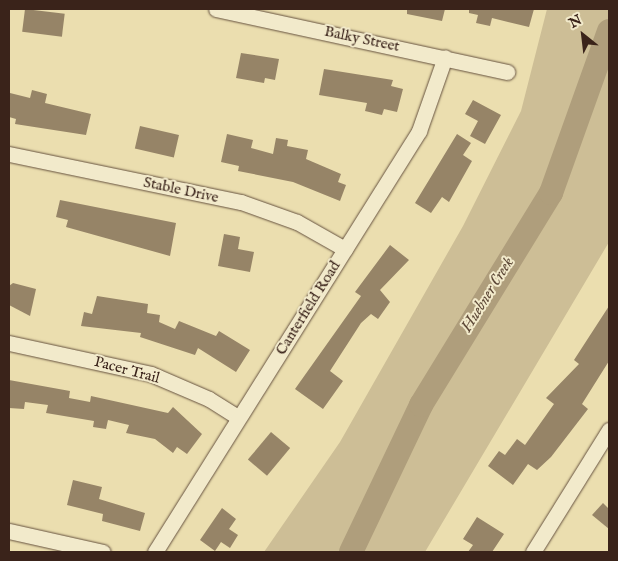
<!DOCTYPE html>
<style>
body{margin:0}
#map{position:relative;width:618px;height:561px;overflow:hidden;background:#ebdeaf;font-family:"IM FELL English",serif}
div>[style]{position:absolute}
.green>*{inset:0;background:#cdbe96}
.river>*{height:24px;margin:-12px;padding:0 12px;transform-origin:12px;border-radius:12px;background:#af9e7c}
.building>*{inset:0;background:#968467;transform-origin:0 0}
.roads{filter:drop-shadow(0 0 1px #66523f) drop-shadow(0 0 1px #66523f)}
.street>*{height:15px;margin:-7.5px;padding:0 7.5px;transform-origin:7.5px;border-radius:7.5px;background:#f2eacb}
span{translate:-50% -50%;white-space:nowrap;text-align:center;line-height:1.15;-webkit-text-stroke:4px #f2eacb;paint-order:stroke}
.street-label{font-size:15px;color:#3a231a}
.water-label{font-size:16px;color:#5d4837;font-style:italic}
.frame{position:absolute;inset:0;border:10px solid #3a231a;pointer-events:none}
.north{position:absolute;left:558px;top:10px;width:50px;height:50px;-webkit-text-stroke:4px #f2eacb;paint-order:stroke;rotate:331deg;font-size:14px;font-weight:700;line-height:20px;text-align:center;color:#3a231a}
.north::after{content:'';display:block;margin:auto;width:18px;height:22px;background:#3a231a;clip-path:polygon(50% 0,100% 100%,50% 72%,0 100%)}
</style>
<div id="map">
<div class="green">
<i style="clip-path:polygon(547px 9px,609px 9px,609px 242px,425px 552px,264px 552px,340px 442px,463px 226px,521px 111px)"></i>
</div>
<div class="river">
<i style="left:351px;top:552px;width:163px;rotate:-64.5deg"></i>
<i style="left:421px;top:405px;width:249px;rotate:-58.5deg"></i>
<i style="left:551px;top:193px;width:172px;rotate:-70.3deg"></i>
</div>
<div class="building">
<i style="left:25px;top:9px;width:40px;height:23px;rotate:7deg"></i>
<i style="clip-path:polygon(407px 9px,445px 9px,442px 21px,407px 14px)"></i>
<i style="clip-path:polygon(469px 9px,534px 9px,529px 27px,492px 18px,490px 26px,476px 23px,478px 15px,469px 13px)"></i>
<i style="clip-path:polygon(241px 53px,279px 59px,275px 80px,265px 78px,264px 83px,236px 78px)"></i>
<i style="clip-path:polygon(324px 69px,393px 80px,391px 86px,403px 89px,397px 112px,384px 109px,382px 115px,365px 111px,367px 103px,319px 95px)"></i>
<i style="clip-path:polygon(32px 90px,47px 94px,45px 103px,91px 114px,86px 135px,15px 124px,16px 119px,9px 117px,10px 93px,30px 98px)"></i>
<i style="clip-path:polygon(473px 100px,501px 115px,485px 144px,470px 136px,478px 121px,465px 114px)"></i>
<i style="left:140px;top:126px;width:40px;height:23px;rotate:13deg"></i>
<i style="clip-path:polygon(227px 134px,253px 140px,251px 148px,273px 154px,276px 138px,288px 140px,287px 146px,308px 150px,306px 159px,341px 174px,338px 182px,346px 185px,340px 201px,293px 182px,238px 171px,239px 166px,221px 162px)"></i>
<i style="clip-path:polygon(457px 134px,471px 143px,463px 155px,472px 161px,449px 202px,442px 197px,431px 213px,415px 203px)"></i>
<i style="clip-path:polygon(60px 200px,176px 223px,170px 256px,66px 227px,68px 220px,56px 217px)"></i>
<i style="clip-path:polygon(224px 234px,240px 237px,238px 249px,254px 252px,250px 272px,218px 266px)"></i>
<i style="clip-path:polygon(390px 245px,409px 260px,380px 290px,390px 302px,378px 319px,371px 314px,361px 323px,330px 371px,343px 381px,323px 409px,295px 389px,361px 296px,355px 292px)"></i>
<i style="clip-path:polygon(13px 283px,36px 289px,30px 316px,9px 305px,9px 286px)"></i>
<i style="clip-path:polygon(97px 296px,148px 304px,147px 313px,160px 315px,159px 322px,175px 329px,179px 321px,216px 336px,219px 331px,250px 350px,236px 372px,198px 348px,195px 355px,140px 337px,141px 333px,81px 326px,84px 312px,92px 314px)"></i>
<i style="clip-path:polygon(609px 306px,609px 361px,582px 404px,588px 409px,551px 457px,537px 470px,528px 464px,513px 485px,488px 466px,499px 451px,505px 455px,517px 439px,525px 445px,554px 404px,546px 398px,579px 364px,574px 360px)"></i>
<i style="clip-path:polygon(9px 380px,70px 391px,69px 398px,90px 402px,91px 396px,168px 413px,173px 407px,202px 434px,187px 454px,177px 447px,173px 453px,155px 439px,126px 433px,129px 425px,108px 420px,106px 429px,93px 427px,94px 421px,46px 413px,48px 405px,25px 402px,24px 409px,9px 408px)"></i>
<i style="left:271px;top:432px;width:25px;height:36px;rotate:40deg"></i>
<i style="clip-path:polygon(73px 480px,102px 487px,99px 499px,145px 513px,140px 531px,102px 521px,103px 514px,67px 505px)"></i>
<i style="clip-path:polygon(603px 503px,609px 509px,609px 529px,592px 515px)"></i>
<i style="clip-path:polygon(222px 508px,236px 519px,229px 529px,238px 535px,230px 548px,221px 542px,215px 551px,200px 540px)"></i>
<i style="clip-path:polygon(477px 517px,504px 534px,492px 552px,468px 552px,473px 545px,463px 539px)"></i>
</div>
<div class="roads">
<div class="street">
<i style="left:216px;top:9px;width:298px;rotate:12.2deg"></i>
<i style="left:9px;top:154px;width:237px;rotate:11.7deg"></i>
<i style="left:241px;top:202px;width:59px;rotate:19.7deg"></i>
<i style="left:297px;top:222px;width:55px;rotate:29.4deg"></i>
<i style="left:9px;top:343px;width:145px;rotate:12.3deg"></i>
<i style="left:151px;top:374px;width:63px;rotate:23.3deg"></i>
<i style="left:209px;top:399px;width:34px;rotate:32deg"></i>
<i style="left:9px;top:531px;width:96px;rotate:12.6deg"></i>
<i style="left:155px;top:552px;width:497px;rotate:-57.9deg"></i>
<i style="left:419px;top:131px;width:78px;rotate:-70.6deg"></i>
<i style="left:533px;top:552px;width:144px;rotate:-58.1deg"></i>
</div>
</div>
<div class="street-label">
<span style="left:362px;top:39px;rotate:12deg">Balky Street</span>
<span style="left:181px;top:190px;rotate:12deg">Stable Drive</span>
<span style="left:308px;top:308px;rotate:-58deg">Canterfield Road</span>
<span style="left:127px;top:370px;rotate:15deg">Pacer Trail</span>
</div>
<div class="water-label">
<span style="left:488px;top:295px;rotate:-58deg">Huebner Creek</span>
</div>
<div class="frame"></div>
<div class="north">N</div>
</div>
